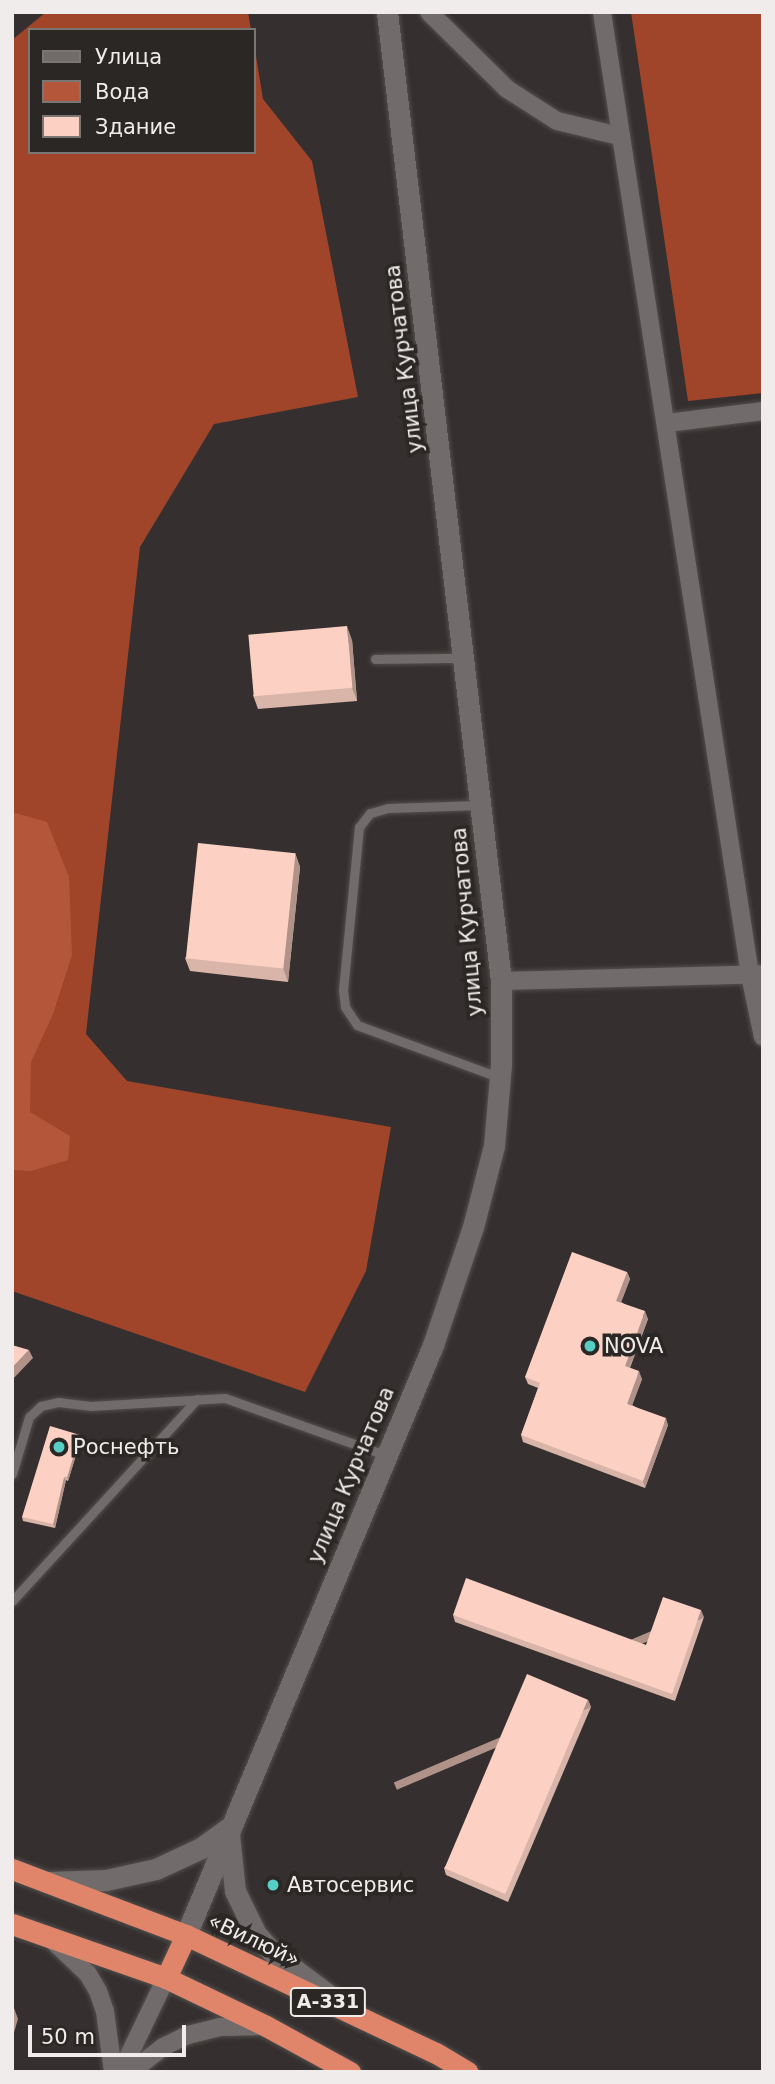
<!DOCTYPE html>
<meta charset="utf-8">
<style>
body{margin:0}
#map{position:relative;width:775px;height:2084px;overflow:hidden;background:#35302f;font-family:"DejaVu Sans",sans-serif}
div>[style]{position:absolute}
.forest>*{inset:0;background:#a1452a}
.water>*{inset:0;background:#b4563a}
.roads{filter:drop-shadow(0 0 2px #534f4e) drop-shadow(0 0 2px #534f4e)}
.lane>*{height:9px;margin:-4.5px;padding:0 4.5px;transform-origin:4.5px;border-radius:4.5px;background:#716c6b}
.street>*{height:18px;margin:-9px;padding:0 9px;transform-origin:9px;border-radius:9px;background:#716c6b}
.secondary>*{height:21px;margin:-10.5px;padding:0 10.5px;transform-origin:10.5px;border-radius:10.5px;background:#716c6b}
.highway>*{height:21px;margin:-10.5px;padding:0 10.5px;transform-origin:10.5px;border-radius:10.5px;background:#e0856a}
.wall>*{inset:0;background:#d9b4a9}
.shaded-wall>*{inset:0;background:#b09289;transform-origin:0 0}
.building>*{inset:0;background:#fcd1c4;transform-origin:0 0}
.dots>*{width:19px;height:19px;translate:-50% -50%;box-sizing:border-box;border:4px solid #2b2725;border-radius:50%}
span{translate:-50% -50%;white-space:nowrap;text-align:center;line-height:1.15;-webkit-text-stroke:7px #2b2725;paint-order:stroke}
.shield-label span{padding:2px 5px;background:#2b2725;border:2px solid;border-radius:5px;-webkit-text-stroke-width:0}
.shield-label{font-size:19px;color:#efeceb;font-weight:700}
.street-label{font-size:21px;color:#efeceb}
.poi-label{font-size:21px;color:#efeceb}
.left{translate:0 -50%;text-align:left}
.frame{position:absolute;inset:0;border:14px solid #efeceb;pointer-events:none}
.legend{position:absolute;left:28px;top:28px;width:228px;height:126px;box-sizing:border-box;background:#2b2725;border:2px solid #797674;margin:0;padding:9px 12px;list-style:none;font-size:21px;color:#efeceb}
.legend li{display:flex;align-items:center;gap:14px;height:35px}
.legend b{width:35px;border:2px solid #797674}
.scale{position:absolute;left:28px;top:2025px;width:158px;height:32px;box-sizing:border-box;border:4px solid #efeceb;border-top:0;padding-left:9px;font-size:21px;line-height:24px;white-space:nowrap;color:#efeceb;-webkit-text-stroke:5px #2b2725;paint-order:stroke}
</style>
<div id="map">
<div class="forest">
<i style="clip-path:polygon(46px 12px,248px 12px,251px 30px,30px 30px,30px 152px,254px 152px,254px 44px,263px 99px,312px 161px,358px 397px,214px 424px,140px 547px,86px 1034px,127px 1081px,391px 1127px,366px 1271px,305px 1392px,12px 1291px,12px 40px)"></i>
<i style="clip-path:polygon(631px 12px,763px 12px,763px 393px,688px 401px)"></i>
</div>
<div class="water">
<i style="clip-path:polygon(12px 812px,47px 822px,69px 877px,72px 955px,53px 1014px,31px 1062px,30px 1112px,70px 1136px,68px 1160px,31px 1171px,12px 1170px)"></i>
</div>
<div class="roads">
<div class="lane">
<i style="left:375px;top:659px;width:88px;rotate:-0.7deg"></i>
<i style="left:480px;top:805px;width:92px;rotate:178.1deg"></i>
<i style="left:388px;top:808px;width:19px;rotate:164deg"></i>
<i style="left:370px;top:813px;width:18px;rotate:128deg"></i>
<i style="left:359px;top:827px;width:164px;rotate:95.6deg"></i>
<i style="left:343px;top:990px;width:17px;rotate:83deg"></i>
<i style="left:345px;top:1007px;width:22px;rotate:56deg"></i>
<i style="left:357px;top:1025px;width:150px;rotate:20.2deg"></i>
<i style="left:12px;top:1474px;width:59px;rotate:-73.4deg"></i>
<i style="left:29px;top:1417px;width:16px;rotate:-43deg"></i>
<i style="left:41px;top:1406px;width:17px;rotate:-13deg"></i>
<i style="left:58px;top:1402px;width:32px;rotate:7deg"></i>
<i style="left:90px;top:1406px;width:135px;rotate:-3.4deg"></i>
<i style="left:225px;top:1398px;width:170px;rotate:19.6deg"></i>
<i style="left:12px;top:1601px;width:274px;rotate:-47.5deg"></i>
</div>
<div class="street">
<i style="left:429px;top:12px;width:110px;rotate:44.6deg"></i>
<i style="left:507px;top:89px;width:59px;rotate:32.6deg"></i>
<i style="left:557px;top:121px;width:64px;rotate:13.6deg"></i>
<i style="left:602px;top:12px;width:974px;rotate:81.26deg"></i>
<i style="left:750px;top:975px;width:63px;rotate:78.2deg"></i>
<i style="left:667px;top:423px;width:97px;rotate:-7.1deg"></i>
<i style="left:501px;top:981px;width:262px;rotate:-1.5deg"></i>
<i style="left:50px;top:1938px;width:52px;rotate:43.5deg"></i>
<i style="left:88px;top:1974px;width:20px;rotate:60deg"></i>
<i style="left:98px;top:1991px;width:21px;rotate:71deg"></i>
<i style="left:105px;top:2011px;width:62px;rotate:82.5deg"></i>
<i style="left:121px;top:2072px;width:104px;rotate:-64.4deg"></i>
<i style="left:131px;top:2072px;width:41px;rotate:-38deg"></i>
<i style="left:163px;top:2047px;width:28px;rotate:-26deg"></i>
<i style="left:188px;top:2035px;width:33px;rotate:-14deg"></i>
<i style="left:220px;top:2027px;width:46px;rotate:-1.2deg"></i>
</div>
<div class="secondary">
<i style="left:229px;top:1834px;width:57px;rotate:84deg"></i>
<i style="left:235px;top:1891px;width:48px;rotate:64deg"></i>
<i style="left:256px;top:1934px;width:27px;rotate:48deg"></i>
<i style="left:274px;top:1954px;width:76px;rotate:37deg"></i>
<i style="left:49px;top:1882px;width:57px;rotate:-2deg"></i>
<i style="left:106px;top:1880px;width:51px;rotate:-12.4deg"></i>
<i style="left:156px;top:1869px;width:50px;rotate:-25deg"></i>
<i style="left:201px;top:1848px;width:34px;rotate:-36deg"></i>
<i style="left:186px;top:1935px;width:640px;rotate:-67.28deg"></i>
<i style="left:433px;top:1345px;width:125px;rotate:-71.3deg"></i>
<i style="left:473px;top:1227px;width:84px;rotate:-75.5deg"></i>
<i style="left:494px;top:1146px;width:81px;rotate:-85.1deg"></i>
<i style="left:501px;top:1065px;width:84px;rotate:-90deg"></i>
<i style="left:501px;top:981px;width:976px;rotate:-96.71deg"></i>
</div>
<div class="highway">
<i style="left:12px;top:1869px;width:186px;rotate:20.8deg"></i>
<i style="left:186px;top:1935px;width:276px;rotate:25.3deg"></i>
<i style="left:436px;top:2053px;width:37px;rotate:31deg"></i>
<i style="left:12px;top:1924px;width:163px;rotate:19.3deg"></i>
<i style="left:166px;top:1978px;width:111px;rotate:25.6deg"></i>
<i style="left:266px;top:2026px;width:96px;rotate:28.7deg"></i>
<i style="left:166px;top:1978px;width:47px;rotate:-65.1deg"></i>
</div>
</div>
<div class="wall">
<i style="clip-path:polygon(352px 640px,357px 701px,258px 709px,253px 695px)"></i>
<i style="clip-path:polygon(295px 853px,300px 867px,288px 982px,190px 971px,185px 958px)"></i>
<i style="clip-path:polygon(627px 1272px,630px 1279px,621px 1302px,648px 1319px,630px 1368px,642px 1379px,632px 1405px,668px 1425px,645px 1488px,523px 1442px,521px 1435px,538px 1388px,528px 1384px,525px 1377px)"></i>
<i style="clip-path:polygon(80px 1435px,81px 1439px,68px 1481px,66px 1480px,55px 1528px,23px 1521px,22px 1517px)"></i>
<i style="clip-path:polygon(453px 1615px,646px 1645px,704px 1617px,675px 1701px,455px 1622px)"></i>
<i style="clip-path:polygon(588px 1700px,591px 1707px,508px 1902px,446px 1875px,444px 1868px)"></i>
</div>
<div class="shaded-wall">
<i style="clip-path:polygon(347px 626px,352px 640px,357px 701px,352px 688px)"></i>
<i style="clip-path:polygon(295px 853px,300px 867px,288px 982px,283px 968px)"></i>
<i style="clip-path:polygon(627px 1272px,630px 1279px,619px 1308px,616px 1301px)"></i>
<i style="clip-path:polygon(645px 1311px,648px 1319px,627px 1374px,625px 1366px)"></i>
<i style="clip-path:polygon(29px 1350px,33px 1358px,12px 1380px,12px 1368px)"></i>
<i style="clip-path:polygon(639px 1371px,642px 1379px,630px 1411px,627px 1404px)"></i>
<i style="clip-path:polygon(666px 1418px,668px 1425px,645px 1488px,643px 1481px)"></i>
<i style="clip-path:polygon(80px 1435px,81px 1439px,68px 1481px,67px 1477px)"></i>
<i style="clip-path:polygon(64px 1477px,66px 1480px,55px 1528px,53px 1524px)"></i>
<i style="left:701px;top:1610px;width:8px;height:89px;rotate:67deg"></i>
<i style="left:588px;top:1700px;width:8px;height:211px;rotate:67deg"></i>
<i style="clip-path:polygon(14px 2008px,18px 2019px,12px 2039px,12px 2015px)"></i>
</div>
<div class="building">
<i style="left:347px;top:626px;width:62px;height:99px;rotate:85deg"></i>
<i style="left:198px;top:843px;width:98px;height:116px;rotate:6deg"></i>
<i style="clip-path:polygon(572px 1252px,627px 1272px,616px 1301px,645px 1311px,625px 1366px,639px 1371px,627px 1404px,666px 1418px,643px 1481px,521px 1435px,540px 1383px,525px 1377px)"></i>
<i style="clip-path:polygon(12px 1345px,29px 1350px,12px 1368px)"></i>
<i style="clip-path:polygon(50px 1426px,80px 1435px,67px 1477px,64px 1477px,53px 1524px,22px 1517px)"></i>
<i style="clip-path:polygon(466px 1578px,646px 1645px,663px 1597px,701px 1610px,672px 1694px,453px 1615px)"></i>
<i style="left:527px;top:1674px;width:66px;height:211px;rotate:23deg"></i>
</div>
<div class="dots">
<i style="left:590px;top:1346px;background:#56cec3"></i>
<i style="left:59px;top:1447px;background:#56cec3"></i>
<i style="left:273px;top:1885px;background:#56cec3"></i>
</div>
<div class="shield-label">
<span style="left:328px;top:2002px">А-331</span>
</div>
<div class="street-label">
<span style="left:404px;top:359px;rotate:-97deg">улица Курчатова</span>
<span style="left:467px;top:922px;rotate:-95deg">улица Курчатова</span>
<span style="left:351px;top:1475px;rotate:-67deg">улица Курчатова</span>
<span style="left:254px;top:1940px;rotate:25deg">«Вилюй»</span>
</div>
<div class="poi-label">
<span class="left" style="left:604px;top:1346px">NOVA</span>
<span class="left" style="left:73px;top:1447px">Роснефть</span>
<span class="left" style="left:287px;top:1885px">Автосервис</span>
</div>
<div class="frame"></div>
<ul class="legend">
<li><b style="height:9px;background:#716c6b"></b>Улица</li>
<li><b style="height:19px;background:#b4563a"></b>Вода</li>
<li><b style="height:19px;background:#fcd1c4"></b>Здание</li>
</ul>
<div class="scale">50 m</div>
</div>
